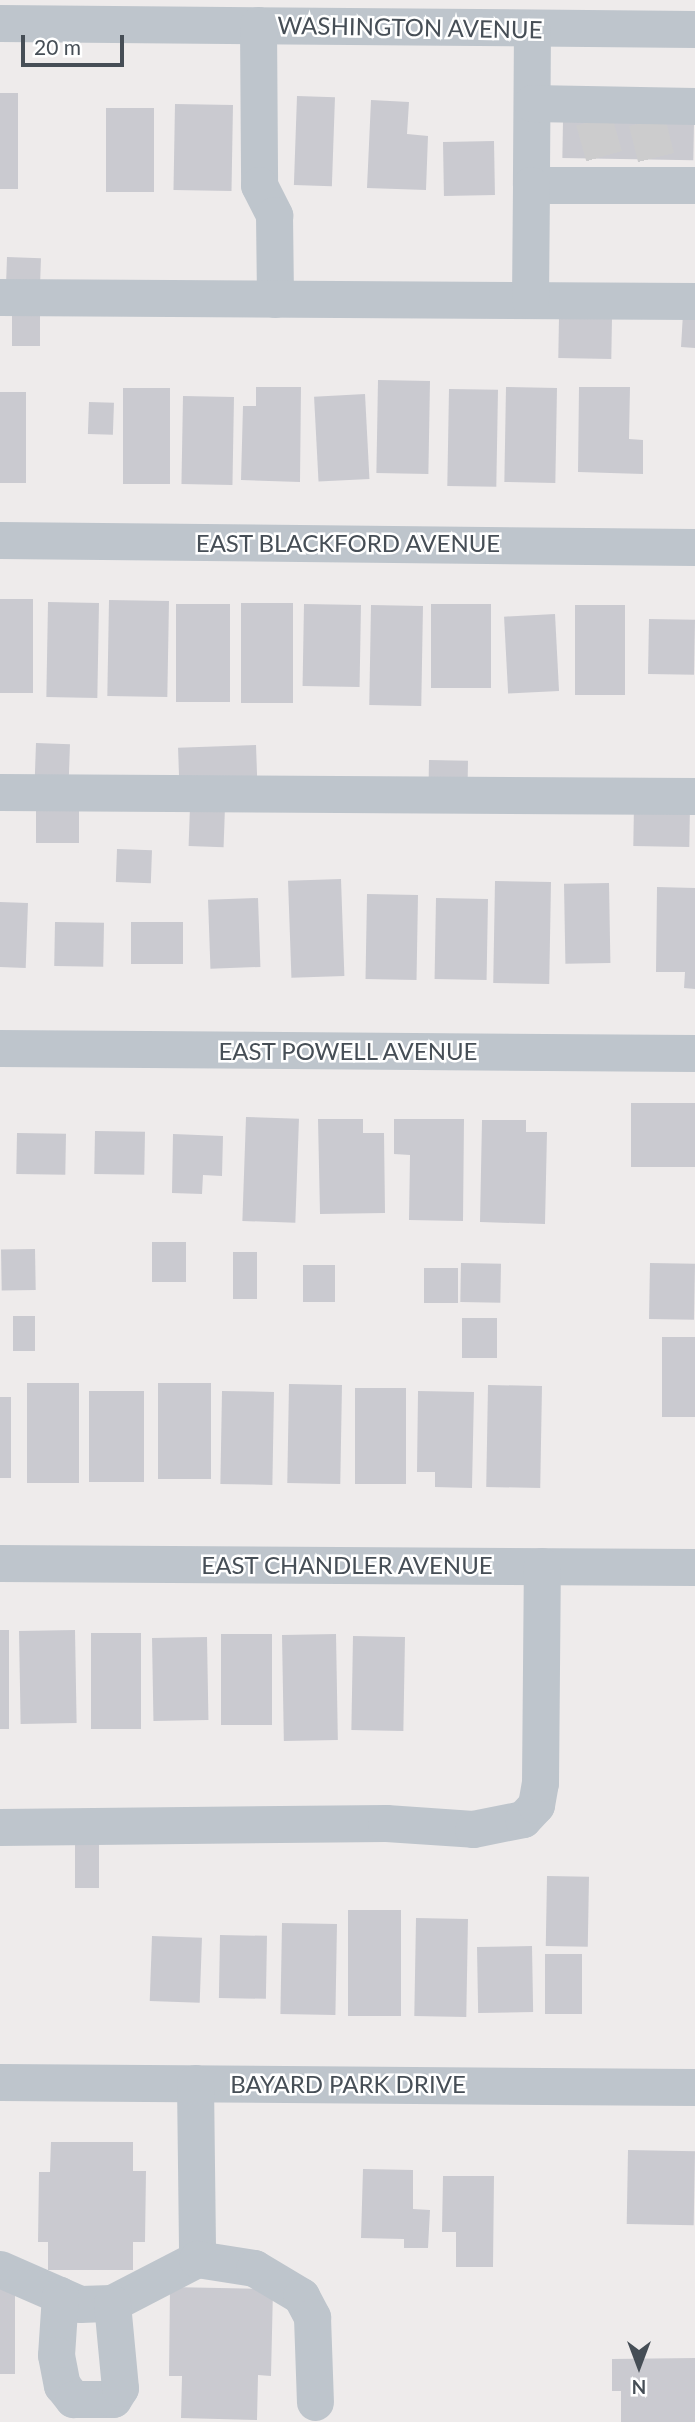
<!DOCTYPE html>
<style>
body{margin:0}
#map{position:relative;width:695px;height:2422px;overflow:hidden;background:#eeebeb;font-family:Lato,sans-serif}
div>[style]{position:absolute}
.building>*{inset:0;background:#cacad0;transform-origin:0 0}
.minor-tunnel>*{height:37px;margin-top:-18.5px;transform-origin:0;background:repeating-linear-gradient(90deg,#cccccd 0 37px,transparent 0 55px)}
.minor>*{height:37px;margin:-18.5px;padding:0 18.5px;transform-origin:18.5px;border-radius:18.5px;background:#bec5cc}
span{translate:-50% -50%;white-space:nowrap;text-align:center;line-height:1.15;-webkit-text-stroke:5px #fff;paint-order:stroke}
.street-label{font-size:24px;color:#464e56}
.north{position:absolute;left:604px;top:2331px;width:70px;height:70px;-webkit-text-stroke:5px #fff;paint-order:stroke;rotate:180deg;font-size:19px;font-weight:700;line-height:28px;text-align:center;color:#464e56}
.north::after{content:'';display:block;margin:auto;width:24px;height:32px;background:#464e56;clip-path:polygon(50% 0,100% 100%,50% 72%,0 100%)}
.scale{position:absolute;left:21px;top:35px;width:103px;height:32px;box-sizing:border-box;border:4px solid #464e56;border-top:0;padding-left:9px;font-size:21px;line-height:24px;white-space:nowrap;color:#464e56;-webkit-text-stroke:5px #fff;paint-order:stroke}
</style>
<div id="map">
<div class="building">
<i style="left:0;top:93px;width:18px;height:96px"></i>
<i style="left:297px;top:96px;width:38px;height:89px;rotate:2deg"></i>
<i style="clip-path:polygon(371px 100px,409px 102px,407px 134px,428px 136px,426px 190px,367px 188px)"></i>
<i style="left:175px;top:104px;width:58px;height:86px;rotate:1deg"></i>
<i style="left:106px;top:108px;width:48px;height:84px"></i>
<i style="left:563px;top:121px;width:131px;height:37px;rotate:1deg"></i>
<i style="left:494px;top:141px;width:54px;height:51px;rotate:89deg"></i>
<i style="left:7px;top:257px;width:34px;height:34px;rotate:2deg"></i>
<i style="left:12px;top:314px;width:28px;height:32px"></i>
<i style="clip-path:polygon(683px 314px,695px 314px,695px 348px,681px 347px)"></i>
<i style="left:559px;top:317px;width:53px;height:41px;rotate:1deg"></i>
<i style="left:378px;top:380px;width:52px;height:93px;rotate:1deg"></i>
<i style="clip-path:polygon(256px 387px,301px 387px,300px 482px,241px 480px,243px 406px,256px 406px)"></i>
<i style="left:506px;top:387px;width:51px;height:95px;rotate:1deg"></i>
<i style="clip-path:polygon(579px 387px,630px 387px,629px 439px,643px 440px,643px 474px,578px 472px)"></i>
<i style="left:123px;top:388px;width:47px;height:96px"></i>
<i style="left:449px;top:389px;width:49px;height:97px;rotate:1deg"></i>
<i style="left:0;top:392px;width:26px;height:91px"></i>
<i style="left:365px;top:394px;width:85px;height:51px;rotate:87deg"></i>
<i style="left:183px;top:396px;width:51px;height:88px;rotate:1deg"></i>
<i style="left:89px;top:402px;width:25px;height:32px;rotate:2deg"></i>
<i style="left:0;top:599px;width:33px;height:94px"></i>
<i style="left:109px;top:600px;width:60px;height:96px;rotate:1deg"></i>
<i style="left:48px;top:602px;width:51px;height:95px;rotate:1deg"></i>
<i style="left:241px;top:603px;width:52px;height:100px"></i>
<i style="left:176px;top:604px;width:54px;height:98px"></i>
<i style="left:304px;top:604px;width:57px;height:82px;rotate:1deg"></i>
<i style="left:431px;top:604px;width:60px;height:84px"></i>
<i style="left:371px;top:605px;width:52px;height:100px;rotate:1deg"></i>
<i style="left:575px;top:605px;width:50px;height:90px"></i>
<i style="left:555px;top:614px;width:77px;height:51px;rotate:87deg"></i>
<i style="left:649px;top:619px;width:46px;height:55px;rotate:1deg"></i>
<i style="left:36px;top:743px;width:34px;height:37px;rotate:2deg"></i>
<i style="left:256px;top:745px;width:38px;height:78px;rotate:88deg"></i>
<i style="left:429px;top:760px;width:39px;height:26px;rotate:1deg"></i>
<i style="left:634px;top:805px;width:56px;height:41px;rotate:1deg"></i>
<i style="left:36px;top:806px;width:43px;height:37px"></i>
<i style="left:190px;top:806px;width:35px;height:40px;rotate:2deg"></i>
<i style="left:117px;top:849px;width:35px;height:33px;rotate:2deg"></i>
<i style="left:341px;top:879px;width:97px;height:53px;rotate:88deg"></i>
<i style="left:495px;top:881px;width:56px;height:102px;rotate:1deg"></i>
<i style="left:609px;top:883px;width:80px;height:45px;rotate:89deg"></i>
<i style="clip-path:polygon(657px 887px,695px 888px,695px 989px,684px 988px,685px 972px,656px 972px)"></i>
<i style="left:367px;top:894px;width:51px;height:85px;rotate:1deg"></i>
<i style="left:258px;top:898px;width:69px;height:50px;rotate:88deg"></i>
<i style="left:436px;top:898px;width:52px;height:81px;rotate:1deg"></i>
<i style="left:0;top:902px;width:28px;height:65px;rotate:2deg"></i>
<i style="left:55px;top:922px;width:49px;height:44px;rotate:1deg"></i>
<i style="left:131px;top:922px;width:52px;height:42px"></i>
<i style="left:631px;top:1103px;width:64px;height:64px"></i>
<i style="left:246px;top:1117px;width:53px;height:104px;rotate:2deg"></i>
<i style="clip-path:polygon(318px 1119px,363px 1119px,363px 1133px,384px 1133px,385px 1213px,320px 1214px)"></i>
<i style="clip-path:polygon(394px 1119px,464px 1119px,463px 1221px,409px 1220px,410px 1155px,394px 1154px)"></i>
<i style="clip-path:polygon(482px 1120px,526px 1120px,526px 1132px,547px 1132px,545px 1224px,480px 1222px)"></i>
<i style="left:95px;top:1131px;width:50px;height:43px;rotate:1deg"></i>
<i style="left:17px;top:1133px;width:49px;height:41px;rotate:1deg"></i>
<i style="clip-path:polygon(173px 1134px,223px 1136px,222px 1176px,203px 1175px,202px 1194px,172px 1193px)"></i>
<i style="left:152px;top:1242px;width:34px;height:40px"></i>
<i style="left:35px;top:1249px;width:41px;height:34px;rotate:89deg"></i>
<i style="left:233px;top:1252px;width:24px;height:47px"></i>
<i style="left:461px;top:1263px;width:40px;height:39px;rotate:1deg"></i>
<i style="left:650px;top:1263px;width:45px;height:56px;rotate:1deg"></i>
<i style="left:335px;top:1265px;width:37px;height:32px;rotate:90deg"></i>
<i style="left:424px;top:1268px;width:34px;height:35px"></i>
<i style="left:13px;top:1316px;width:22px;height:35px"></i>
<i style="left:462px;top:1318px;width:35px;height:40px"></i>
<i style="left:695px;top:1337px;width:80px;height:33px;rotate:90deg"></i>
<i style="left:27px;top:1383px;width:52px;height:100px"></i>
<i style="left:158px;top:1383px;width:53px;height:96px"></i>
<i style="left:289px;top:1384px;width:53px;height:99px;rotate:1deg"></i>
<i style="left:488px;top:1385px;width:54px;height:102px;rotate:1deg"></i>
<i style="left:355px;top:1388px;width:51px;height:96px"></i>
<i style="left:89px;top:1391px;width:55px;height:91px"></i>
<i style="left:222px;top:1391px;width:52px;height:93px;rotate:1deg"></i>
<i style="clip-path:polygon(418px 1391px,474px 1392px,472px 1488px,435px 1487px,435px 1472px,417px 1472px)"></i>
<i style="left:0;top:1397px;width:11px;height:81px"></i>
<i style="left:0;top:1630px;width:9px;height:99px"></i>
<i style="left:75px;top:1630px;width:93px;height:56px;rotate:89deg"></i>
<i style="left:91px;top:1633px;width:50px;height:96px"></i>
<i style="left:221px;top:1634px;width:51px;height:91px"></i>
<i style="left:336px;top:1634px;width:106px;height:54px;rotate:89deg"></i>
<i style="left:353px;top:1636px;width:52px;height:94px;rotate:1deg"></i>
<i style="left:207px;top:1637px;width:83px;height:55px;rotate:89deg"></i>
<i style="left:75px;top:1837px;width:24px;height:51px"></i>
<i style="left:547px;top:1876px;width:42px;height:70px;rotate:1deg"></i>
<i style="left:348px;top:1910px;width:53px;height:106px"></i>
<i style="left:416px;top:1918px;width:52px;height:98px;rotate:1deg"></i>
<i style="left:282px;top:1923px;width:55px;height:91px;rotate:1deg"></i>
<i style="left:220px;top:1935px;width:47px;height:63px;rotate:1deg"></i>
<i style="left:152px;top:1936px;width:50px;height:65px;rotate:2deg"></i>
<i style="left:532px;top:1946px;width:66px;height:55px;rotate:89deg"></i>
<i style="left:545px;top:1954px;width:37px;height:60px"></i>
<i style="clip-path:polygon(51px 2142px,133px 2142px,133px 2171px,146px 2171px,145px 2242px,133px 2242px,133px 2270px,48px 2270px,48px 2242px,38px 2242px,39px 2172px,50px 2172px)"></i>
<i style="left:628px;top:2150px;width:67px;height:74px;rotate:1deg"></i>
<i style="clip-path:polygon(363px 2169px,413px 2170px,413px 2209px,430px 2210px,428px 2248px,404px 2248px,404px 2239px,361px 2238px)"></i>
<i style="clip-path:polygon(443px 2176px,494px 2176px,493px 2267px,456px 2267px,456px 2232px,442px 2232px)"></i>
<i style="clip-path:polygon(170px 2287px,273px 2289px,271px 2376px,258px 2375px,257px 2420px,181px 2418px,182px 2376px,169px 2376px)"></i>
<i style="left:0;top:2289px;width:15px;height:85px"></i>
<i style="clip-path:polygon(695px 2358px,695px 2422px,621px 2422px,621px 2391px,612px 2391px,612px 2359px)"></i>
</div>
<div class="minor-tunnel">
<i style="left:594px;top:120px;width:41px;rotate:74.2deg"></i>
<i style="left:647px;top:121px;width:38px;rotate:76deg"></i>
</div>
<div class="minor">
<i style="left:0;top:23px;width:695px;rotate:0.49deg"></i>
<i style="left:258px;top:25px;width:160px;rotate:89.6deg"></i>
<i style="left:259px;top:185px;width:34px;rotate:63deg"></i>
<i style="left:274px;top:215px;width:84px;rotate:89.3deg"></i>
<i style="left:532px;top:28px;width:157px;rotate:90.4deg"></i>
<i style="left:531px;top:185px;width:164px"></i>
<i style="left:532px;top:103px;width:163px;rotate:1.1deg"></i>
<i style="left:0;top:297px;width:695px;rotate:0.33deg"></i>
<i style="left:530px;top:300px;width:115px;rotate:-89.5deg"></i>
<i style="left:0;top:540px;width:695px;rotate:0.58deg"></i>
<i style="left:0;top:792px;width:695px;rotate:0.33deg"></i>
<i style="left:0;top:1048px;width:695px;rotate:0.41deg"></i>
<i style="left:0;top:1563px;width:695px;rotate:0.33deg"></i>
<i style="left:0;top:1827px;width:386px;rotate:-0.6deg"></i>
<i style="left:386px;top:1823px;width:87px;rotate:3.9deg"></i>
<i style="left:473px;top:1829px;width:51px;rotate:-11.3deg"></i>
<i style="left:523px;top:1819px;width:19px;rotate:-47deg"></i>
<i style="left:536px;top:1805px;width:22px;rotate:-80deg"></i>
<i style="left:540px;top:1783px;width:217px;rotate:-89.5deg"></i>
<i style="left:0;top:2082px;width:695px;rotate:0.41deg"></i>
<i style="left:195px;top:2083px;width:176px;rotate:89.3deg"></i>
<i style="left:0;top:2269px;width:87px;rotate:23.6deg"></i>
<i style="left:80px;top:2304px;width:32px;rotate:-2deg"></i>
<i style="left:112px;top:2303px;width:96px;rotate:-27.4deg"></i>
<i style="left:197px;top:2259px;width:58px;rotate:9deg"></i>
<i style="left:254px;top:2268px;width:55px;rotate:30.8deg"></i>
<i style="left:301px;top:2296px;width:24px;rotate:62deg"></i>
<i style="left:312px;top:2317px;width:85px;rotate:88deg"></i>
<i style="left:60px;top:2295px;width:60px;rotate:93.8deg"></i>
<i style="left:56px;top:2355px;width:31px;rotate:79deg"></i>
<i style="left:62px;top:2385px;width:18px;rotate:52deg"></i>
<i style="left:73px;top:2399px;width:40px"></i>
<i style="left:113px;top:2399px;width:13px;rotate:-58deg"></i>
<i style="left:120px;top:2388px;width:85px;rotate:-95.4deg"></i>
</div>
<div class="street-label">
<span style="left:410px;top:27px;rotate:1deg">WASHINGTON AVENUE</span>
<span style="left:348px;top:543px">EAST BLACKFORD AVENUE</span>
<span style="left:348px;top:1051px">EAST POWELL AVENUE</span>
<span style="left:347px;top:1565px">EAST CHANDLER AVENUE</span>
<span style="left:348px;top:2084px">BAYARD PARK DRIVE</span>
</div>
<div class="north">N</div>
<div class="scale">20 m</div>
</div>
